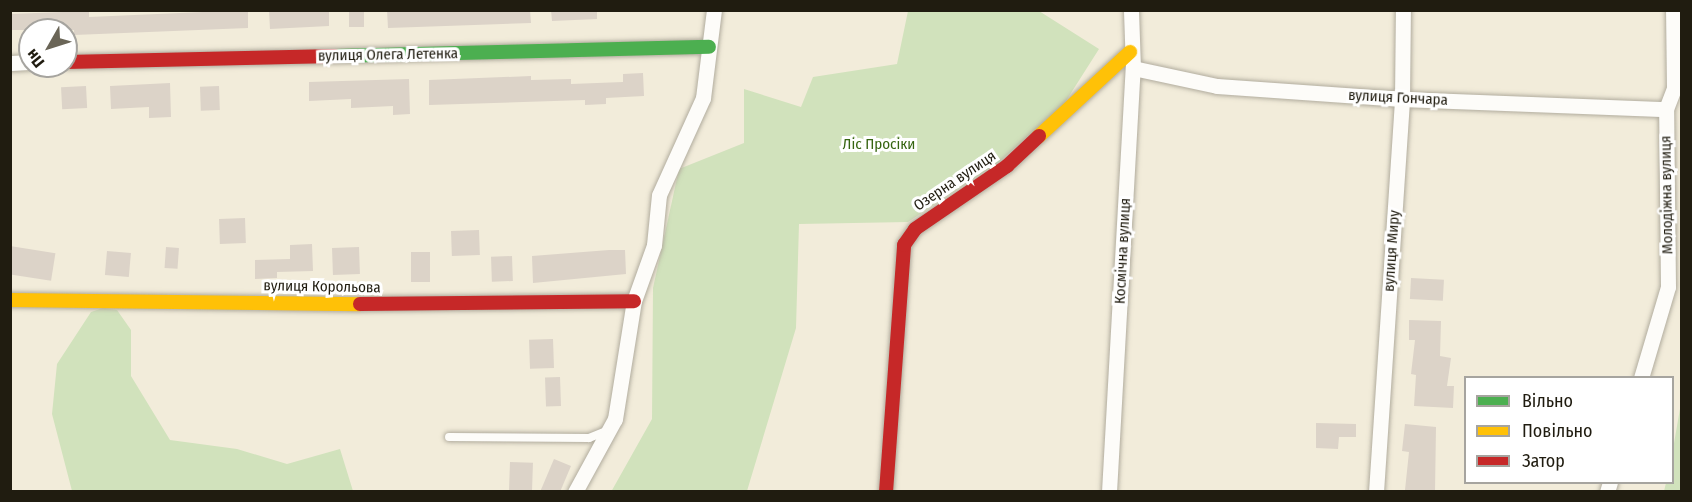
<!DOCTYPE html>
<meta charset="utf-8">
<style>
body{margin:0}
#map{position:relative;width:1692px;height:502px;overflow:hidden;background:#f2ecda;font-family:"Fira Sans Condensed",sans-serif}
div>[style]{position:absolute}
.green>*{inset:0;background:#d1e2bc}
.building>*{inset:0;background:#dcd3c8;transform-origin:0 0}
.roads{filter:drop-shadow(0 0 2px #b1ac9e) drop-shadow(0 0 2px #b1ac9e)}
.lane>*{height:8px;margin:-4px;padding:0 4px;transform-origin:4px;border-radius:4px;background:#fdfcf9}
.street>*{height:15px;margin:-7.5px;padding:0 7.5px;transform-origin:7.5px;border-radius:7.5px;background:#fdfcf9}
.fast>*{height:14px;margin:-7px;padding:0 7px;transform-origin:7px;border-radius:7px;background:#4caf50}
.slow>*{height:14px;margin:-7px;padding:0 7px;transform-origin:7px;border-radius:7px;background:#ffc107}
.jam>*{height:14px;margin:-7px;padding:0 7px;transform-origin:7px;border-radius:7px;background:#c62828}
span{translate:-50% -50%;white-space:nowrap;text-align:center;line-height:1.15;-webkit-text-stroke:6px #fff;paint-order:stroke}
.street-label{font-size:15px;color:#201c10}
.park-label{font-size:15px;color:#366511}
.frame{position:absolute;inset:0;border:12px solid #201c10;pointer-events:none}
.legend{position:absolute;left:1464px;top:376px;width:210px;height:108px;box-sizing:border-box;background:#fff;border:2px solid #a6a49f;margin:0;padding:8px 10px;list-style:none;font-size:18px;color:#201c10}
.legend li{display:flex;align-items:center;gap:12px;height:30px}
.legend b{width:30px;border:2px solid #a6a49f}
.north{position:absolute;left:18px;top:18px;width:60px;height:60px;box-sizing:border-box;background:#fff;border:2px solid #a6a49f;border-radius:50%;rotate:231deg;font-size:16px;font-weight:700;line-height:24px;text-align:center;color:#201c10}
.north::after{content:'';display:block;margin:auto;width:21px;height:27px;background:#6a6557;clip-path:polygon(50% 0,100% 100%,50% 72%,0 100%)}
</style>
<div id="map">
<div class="green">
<i style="clip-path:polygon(908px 11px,1039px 11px,1099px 49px,1064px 104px,999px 162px,908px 222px,799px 224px,796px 328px,747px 491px,611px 492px,652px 419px,653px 288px,679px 169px,744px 143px,744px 89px,801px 107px,813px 77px,897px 64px)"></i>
<i style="clip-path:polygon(103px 308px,117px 310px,131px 330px,131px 376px,170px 440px,237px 449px,287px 464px,340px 449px,353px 491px,72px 491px,52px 414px,57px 364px,91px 312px)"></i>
<i style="clip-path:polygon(1681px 403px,1681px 491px,1664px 491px,1666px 483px,1672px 482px,1673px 449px)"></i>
</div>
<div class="building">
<i style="clip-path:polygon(248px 10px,248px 28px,74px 35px,74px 30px,10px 30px,10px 14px,89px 11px,89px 17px)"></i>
<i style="clip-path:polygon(269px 10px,329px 10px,329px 26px,270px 29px)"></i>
<i style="left:349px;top:10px;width:15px;height:17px"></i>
<i style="clip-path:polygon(387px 10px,530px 10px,531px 23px,388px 28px)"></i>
<i style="clip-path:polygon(551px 10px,597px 10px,597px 19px,552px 21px)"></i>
<i style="clip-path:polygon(643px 73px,644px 96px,606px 98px,606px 104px,585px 105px,585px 100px,429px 105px,429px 80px,531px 76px,531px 80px,571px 79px,571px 84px,623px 82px,623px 74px)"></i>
<i style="clip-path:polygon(409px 79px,410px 114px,393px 115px,393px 106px,351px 108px,351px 99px,309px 101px,309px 82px)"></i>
<i style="clip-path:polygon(170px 83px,171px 117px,149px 118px,149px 107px,111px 109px,110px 86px)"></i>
<i style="left:86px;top:86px;width:22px;height:25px;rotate:87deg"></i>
<i style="left:219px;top:86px;width:24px;height:19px;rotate:88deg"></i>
<i style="left:245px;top:218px;width:25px;height:26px;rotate:88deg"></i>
<i style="left:479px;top:230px;width:25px;height:28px;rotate:88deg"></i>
<i style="clip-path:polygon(312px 244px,313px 271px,277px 272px,277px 278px,255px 279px,255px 260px,290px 259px,290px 245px)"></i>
<i style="left:10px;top:246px;width:46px;height:28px;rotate:9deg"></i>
<i style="left:166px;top:247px;width:13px;height:21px;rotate:4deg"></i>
<i style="left:359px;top:247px;width:27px;height:27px;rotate:88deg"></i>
<i style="clip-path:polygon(609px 250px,625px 250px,626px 274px,533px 283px,532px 256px)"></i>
<i style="left:107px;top:251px;width:24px;height:24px;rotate:5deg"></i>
<i style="left:411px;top:252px;width:19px;height:30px"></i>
<i style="left:512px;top:256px;width:25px;height:21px;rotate:88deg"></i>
<i style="left:1411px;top:278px;width:33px;height:21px;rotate:3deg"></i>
<i style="clip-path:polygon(1409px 320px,1441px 321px,1440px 356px,1451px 358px,1447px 386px,1454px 386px,1453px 408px,1414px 406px,1416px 375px,1411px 374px,1415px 340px,1409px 340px)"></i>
<i style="left:553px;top:339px;width:29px;height:24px;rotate:88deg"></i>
<i style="left:560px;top:377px;width:29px;height:15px;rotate:88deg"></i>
<i style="clip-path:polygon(1316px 423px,1356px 424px,1356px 437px,1339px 437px,1338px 449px,1316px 448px)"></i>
<i style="clip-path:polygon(1405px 424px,1436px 427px,1435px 492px,1405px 490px,1409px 452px,1402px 451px)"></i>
<i style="clip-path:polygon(554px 459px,571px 466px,560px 492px,540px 492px)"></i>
<i style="left:510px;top:462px;width:23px;height:29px;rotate:2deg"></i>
</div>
<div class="roads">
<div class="lane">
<i style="left:449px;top:437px;width:140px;rotate:0.4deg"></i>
<i style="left:589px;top:438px;width:18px;rotate:-22deg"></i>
</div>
<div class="street">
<i style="left:10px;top:63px;width:20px;rotate:-3deg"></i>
<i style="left:1133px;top:68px;width:86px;rotate:12.1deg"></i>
<i style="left:1217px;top:86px;width:185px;rotate:4deg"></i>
<i style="left:1402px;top:99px;width:264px;rotate:2.2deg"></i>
<i style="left:1641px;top:378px;width:95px;rotate:-73.5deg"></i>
<i style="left:1668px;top:287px;width:178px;rotate:-90.6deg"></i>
<i style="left:1666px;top:109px;width:22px;rotate:-69deg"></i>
<i style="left:1674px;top:88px;width:78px;rotate:-90.7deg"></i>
<i style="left:575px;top:492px;width:83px;rotate:-61.3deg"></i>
<i style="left:615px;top:419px;width:120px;rotate:-80.9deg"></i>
<i style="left:634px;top:301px;width:59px;rotate:-70.3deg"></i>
<i style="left:654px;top:245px;width:50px;rotate:-84.3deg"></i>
<i style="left:659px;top:195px;width:107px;rotate:-65.6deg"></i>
<i style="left:703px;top:98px;width:89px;rotate:-82.9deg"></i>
<i style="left:1109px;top:492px;width:425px;rotate:-86.8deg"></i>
<i style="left:1133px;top:68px;width:58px;rotate:-92deg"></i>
<i style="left:1376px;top:492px;width:394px;rotate:-86.2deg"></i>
<i style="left:1402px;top:99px;width:89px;rotate:-89.4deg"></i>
<i style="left:1607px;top:492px;width:10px;rotate:-73deg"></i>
</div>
<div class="fast">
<i style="left:335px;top:56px;width:374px;rotate:-1.4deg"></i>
</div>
<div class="slow">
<i style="left:1039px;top:136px;width:124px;rotate:-42.7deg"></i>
<i style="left:10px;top:300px;width:350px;rotate:0.7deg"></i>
</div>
<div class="jam">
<i style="left:66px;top:62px;width:269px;rotate:-1.3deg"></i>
<i style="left:360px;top:304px;width:274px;rotate:-0.6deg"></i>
<i style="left:886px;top:492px;width:248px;rotate:-85.8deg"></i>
<i style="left:904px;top:245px;width:19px;rotate:-55deg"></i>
<i style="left:915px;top:229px;width:112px;rotate:-34.4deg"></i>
<i style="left:1007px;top:166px;width:44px;rotate:-43.2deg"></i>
</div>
</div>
<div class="street-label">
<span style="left:388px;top:55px;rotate:-1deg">вулиця Олега Летенка</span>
<span style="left:1398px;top:98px;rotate:3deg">вулиця Гончара</span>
<span style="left:955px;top:181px;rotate:-34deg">Озерна вулиця</span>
<span style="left:1667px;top:195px;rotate:-91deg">Молодіжна вулиця</span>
<span style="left:1123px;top:251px;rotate:-87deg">Космічна вулиця</span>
<span style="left:1392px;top:251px;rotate:-86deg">вулиця Миру</span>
<span style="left:322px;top:287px;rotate:1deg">вулиця Корольова</span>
</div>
<div class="park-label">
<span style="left:879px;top:145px">Ліс Просіки</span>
</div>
<div class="frame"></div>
<ul class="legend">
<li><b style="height:8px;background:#4caf50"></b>Вільно</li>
<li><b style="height:8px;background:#ffc107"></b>Повільно</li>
<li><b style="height:8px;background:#c62828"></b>Затор</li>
</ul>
<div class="north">Пн</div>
</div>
